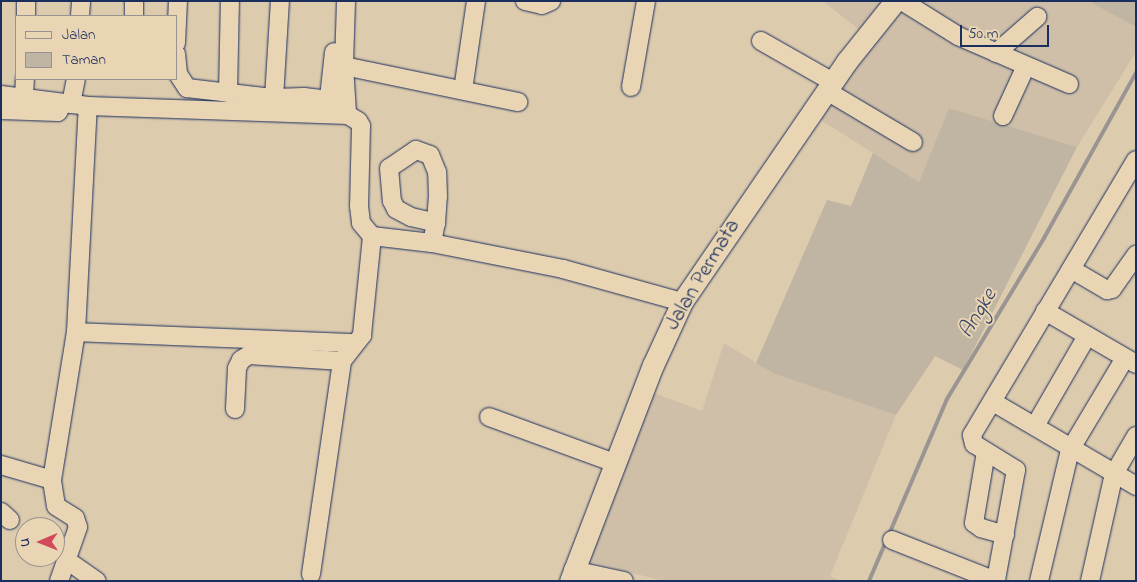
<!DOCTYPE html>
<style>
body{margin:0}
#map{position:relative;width:1137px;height:582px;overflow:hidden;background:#ddcbae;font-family:"Indie Flower",sans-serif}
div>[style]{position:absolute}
.built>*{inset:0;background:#cfbfa8}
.green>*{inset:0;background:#c0b4a2}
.stream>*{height:4px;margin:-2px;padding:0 2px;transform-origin:2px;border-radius:2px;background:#9a9593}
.roads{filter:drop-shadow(0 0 1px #1b2f5e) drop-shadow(0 0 1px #1b2f5e)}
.minor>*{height:18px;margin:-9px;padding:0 9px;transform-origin:9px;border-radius:9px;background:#e9d5b3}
.major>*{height:21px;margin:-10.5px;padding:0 10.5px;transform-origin:10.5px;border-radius:10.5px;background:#e9d5b3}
span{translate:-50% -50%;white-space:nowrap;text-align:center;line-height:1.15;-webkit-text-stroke:4px #e9d5b3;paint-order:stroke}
.street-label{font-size:21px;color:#1b2f5e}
.water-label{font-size:22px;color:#344369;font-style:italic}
.frame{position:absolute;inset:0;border:2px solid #1b2f5e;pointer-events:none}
.legend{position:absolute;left:15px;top:15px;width:162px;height:65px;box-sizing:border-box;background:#e9d5b3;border:1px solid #979391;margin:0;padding:6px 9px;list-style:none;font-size:15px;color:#1b2f5e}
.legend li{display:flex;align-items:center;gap:10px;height:25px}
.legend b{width:25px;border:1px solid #979391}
.north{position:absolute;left:15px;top:517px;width:50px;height:50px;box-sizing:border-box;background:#e9d5b3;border:1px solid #979391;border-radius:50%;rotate:269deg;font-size:14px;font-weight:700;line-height:20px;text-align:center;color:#1b2f5e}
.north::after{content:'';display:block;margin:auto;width:18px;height:22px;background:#d1495b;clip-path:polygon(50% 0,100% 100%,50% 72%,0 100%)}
.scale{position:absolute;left:960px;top:25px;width:89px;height:22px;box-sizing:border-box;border:2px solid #1b2f5e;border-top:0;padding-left:6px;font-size:15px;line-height:18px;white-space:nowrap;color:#1b2f5e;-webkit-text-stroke:4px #e9d5b3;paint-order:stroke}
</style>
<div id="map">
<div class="built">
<i style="clip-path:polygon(823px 1px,1093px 1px,1136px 27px,1136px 52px,1077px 147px,949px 108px,919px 182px,808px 112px,867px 36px)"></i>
<i style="clip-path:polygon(724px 343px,775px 374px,896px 415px,830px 576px,841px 581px,664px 581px,585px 561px,646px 390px,702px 411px)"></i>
</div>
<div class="green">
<i style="clip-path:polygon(1093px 1px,1136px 1px,1136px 27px,1092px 3px)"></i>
<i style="clip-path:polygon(949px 108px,1077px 147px,963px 370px,935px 356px,896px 415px,775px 374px,756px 363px,827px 200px,851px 206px,873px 153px,919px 182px)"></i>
</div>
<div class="stream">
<i style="left:869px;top:581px;width:198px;rotate:-66.8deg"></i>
<i style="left:947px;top:399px;width:188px;rotate:-58.9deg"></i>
<i style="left:1044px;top:238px;width:189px;rotate:-60.9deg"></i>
</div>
<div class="roads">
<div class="minor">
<i style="left:346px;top:1px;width:65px;rotate:91.8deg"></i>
<i style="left:344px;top:66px;width:46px;rotate:86.3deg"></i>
<i style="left:525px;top:1px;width:17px;rotate:13deg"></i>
<i style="left:542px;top:5px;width:10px;rotate:-24deg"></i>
<i style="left:902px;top:1px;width:66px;rotate:32deg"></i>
<i style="left:958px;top:36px;width:121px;rotate:23.4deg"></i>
<i style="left:26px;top:16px;width:15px;rotate:-90deg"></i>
<i style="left:80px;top:16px;width:15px;rotate:-86deg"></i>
<i style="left:134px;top:16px;width:15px;rotate:-90deg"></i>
<i style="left:761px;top:41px;width:83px;rotate:29.7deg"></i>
<i style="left:176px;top:43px;width:42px;rotate:-87.3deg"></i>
<i style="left:996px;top:53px;width:55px;rotate:-41.3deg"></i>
<i style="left:176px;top:54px;width:20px;rotate:84deg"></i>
<i style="left:178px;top:74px;width:17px;rotate:57deg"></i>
<i style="left:187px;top:88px;width:88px;rotate:6.6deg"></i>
<i style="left:274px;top:98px;width:30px;rotate:-2deg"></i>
<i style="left:304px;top:97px;width:42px;rotate:6.8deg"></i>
<i style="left:344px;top:66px;width:178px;rotate:11.7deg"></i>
<i style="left:631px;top:87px;width:87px;rotate:-80.1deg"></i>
<i style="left:463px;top:90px;width:90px;rotate:-81.7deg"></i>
<i style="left:827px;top:91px;width:100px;rotate:30.7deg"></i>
<i style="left:228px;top:93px;width:92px;rotate:-88.8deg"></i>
<i style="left:1px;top:95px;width:88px;rotate:7.2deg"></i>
<i style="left:88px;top:106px;width:260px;rotate:2deg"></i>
<i style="left:348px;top:115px;width:12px;rotate:31deg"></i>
<i style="left:358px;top:121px;width:6px;rotate:59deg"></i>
<i style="left:361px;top:126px;width:80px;rotate:91.4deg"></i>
<i style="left:359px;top:206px;width:17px;rotate:83deg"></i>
<i style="left:361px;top:223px;width:17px;rotate:50deg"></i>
<i style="left:372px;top:236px;width:60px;rotate:6.7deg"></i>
<i style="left:432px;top:243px;width:134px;rotate:11.2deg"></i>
<i style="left:563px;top:269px;width:123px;rotate:15.5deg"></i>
<i style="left:24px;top:96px;width:17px;rotate:-87deg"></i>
<i style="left:274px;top:98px;width:97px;rotate:-86.5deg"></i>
<i style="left:329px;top:98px;width:46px;rotate:-83.8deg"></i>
<i style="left:71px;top:104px;width:25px;rotate:-79deg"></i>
<i style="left:1px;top:110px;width:57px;rotate:2deg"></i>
<i style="left:58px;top:112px;width:8px;rotate:-60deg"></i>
<i style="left:1003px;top:116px;width:55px;rotate:-65.3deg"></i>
<i style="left:432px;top:243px;width:20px;rotate:-79deg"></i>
<i style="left:436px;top:223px;width:27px;rotate:-86deg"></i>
<i style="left:438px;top:196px;width:24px;rotate:-92deg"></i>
<i style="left:437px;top:172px;width:18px;rotate:-112deg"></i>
<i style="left:430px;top:155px;width:15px;rotate:-160deg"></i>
<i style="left:416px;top:150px;width:32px;rotate:146deg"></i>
<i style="left:389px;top:168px;width:33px;rotate:85deg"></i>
<i style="left:392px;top:201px;width:9px;rotate:63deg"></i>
<i style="left:396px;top:209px;width:17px;rotate:28deg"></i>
<i style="left:411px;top:217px;width:26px;rotate:13deg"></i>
<i style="left:1071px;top:269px;width:42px;rotate:30.3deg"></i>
<i style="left:1107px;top:290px;width:5px;rotate:-11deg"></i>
<i style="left:1112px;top:289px;width:42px;rotate:-54.8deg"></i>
<i style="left:1045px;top:311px;width:105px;rotate:30.2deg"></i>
<i style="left:76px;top:332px;width:278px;rotate:2.3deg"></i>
<i style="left:993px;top:402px;width:166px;rotate:30.4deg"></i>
<i style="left:235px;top:409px;width:41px;rotate:-87.2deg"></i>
<i style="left:237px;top:368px;width:9px;rotate:-63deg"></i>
<i style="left:241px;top:360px;width:9px;rotate:-32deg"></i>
<i style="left:249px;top:355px;width:93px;rotate:3.7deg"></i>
<i style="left:489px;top:417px;width:134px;rotate:20.1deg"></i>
<i style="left:1035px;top:426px;width:104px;rotate:-60deg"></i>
<i style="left:986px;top:452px;width:72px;rotate:99.6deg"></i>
<i style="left:974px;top:523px;width:9px;rotate:36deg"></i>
<i style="left:981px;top:528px;width:25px;rotate:16deg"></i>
<i style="left:1px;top:465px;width:53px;rotate:16.4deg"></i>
<i style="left:1px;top:512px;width:12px;rotate:42deg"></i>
<i style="left:892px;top:540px;width:112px;rotate:21.5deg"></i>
<i style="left:68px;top:561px;width:35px;rotate:35deg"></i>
<i style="left:573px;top:570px;width:52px;rotate:12.2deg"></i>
<i style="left:311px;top:574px;width:215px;rotate:-81.7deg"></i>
<i style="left:342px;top:361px;width:33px;rotate:-52deg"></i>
<i style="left:362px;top:335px;width:100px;rotate:-84.2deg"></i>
<i style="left:996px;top:580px;width:112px;rotate:-79.7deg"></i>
<i style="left:1016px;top:470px;width:49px;rotate:-148.2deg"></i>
<i style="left:974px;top:444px;width:9px;rotate:-103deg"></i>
<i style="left:972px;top:435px;width:320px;rotate:-59.2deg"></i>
<i style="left:59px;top:581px;width:57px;rotate:-70.6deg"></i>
<i style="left:78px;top:527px;width:9px;rotate:-108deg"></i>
<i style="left:75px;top:518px;width:22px;rotate:-148deg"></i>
<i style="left:56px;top:506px;width:26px;rotate:-99deg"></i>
<i style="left:52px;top:480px;width:150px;rotate:-80.8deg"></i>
<i style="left:76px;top:332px;width:226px;rotate:-87deg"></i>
<i style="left:1039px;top:581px;width:135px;rotate:-76.7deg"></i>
<i style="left:1070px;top:450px;width:107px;rotate:-59.1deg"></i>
<i style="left:1090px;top:581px;width:110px;rotate:-77.4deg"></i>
<i style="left:1114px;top:474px;width:44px;rotate:-59.9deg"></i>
</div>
<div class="major">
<i style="left:570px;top:581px;width:231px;rotate:-69deg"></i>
<i style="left:653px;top:365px;width:69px;rotate:-65.3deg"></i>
<i style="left:682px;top:302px;width:292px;rotate:-55.6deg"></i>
<i style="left:847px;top:61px;width:77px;rotate:-51.3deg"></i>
</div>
</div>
<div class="street-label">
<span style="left:703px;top:275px;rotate:-59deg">Jalan Permata</span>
</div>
<div class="water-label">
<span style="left:979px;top:314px;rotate:-59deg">Angke</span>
</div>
<div class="frame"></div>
<ul class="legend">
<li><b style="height:6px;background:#e9d5b3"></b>Jalan</li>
<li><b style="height:14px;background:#c0b4a2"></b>Taman</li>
</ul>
<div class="north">U</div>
<div class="scale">50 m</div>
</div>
